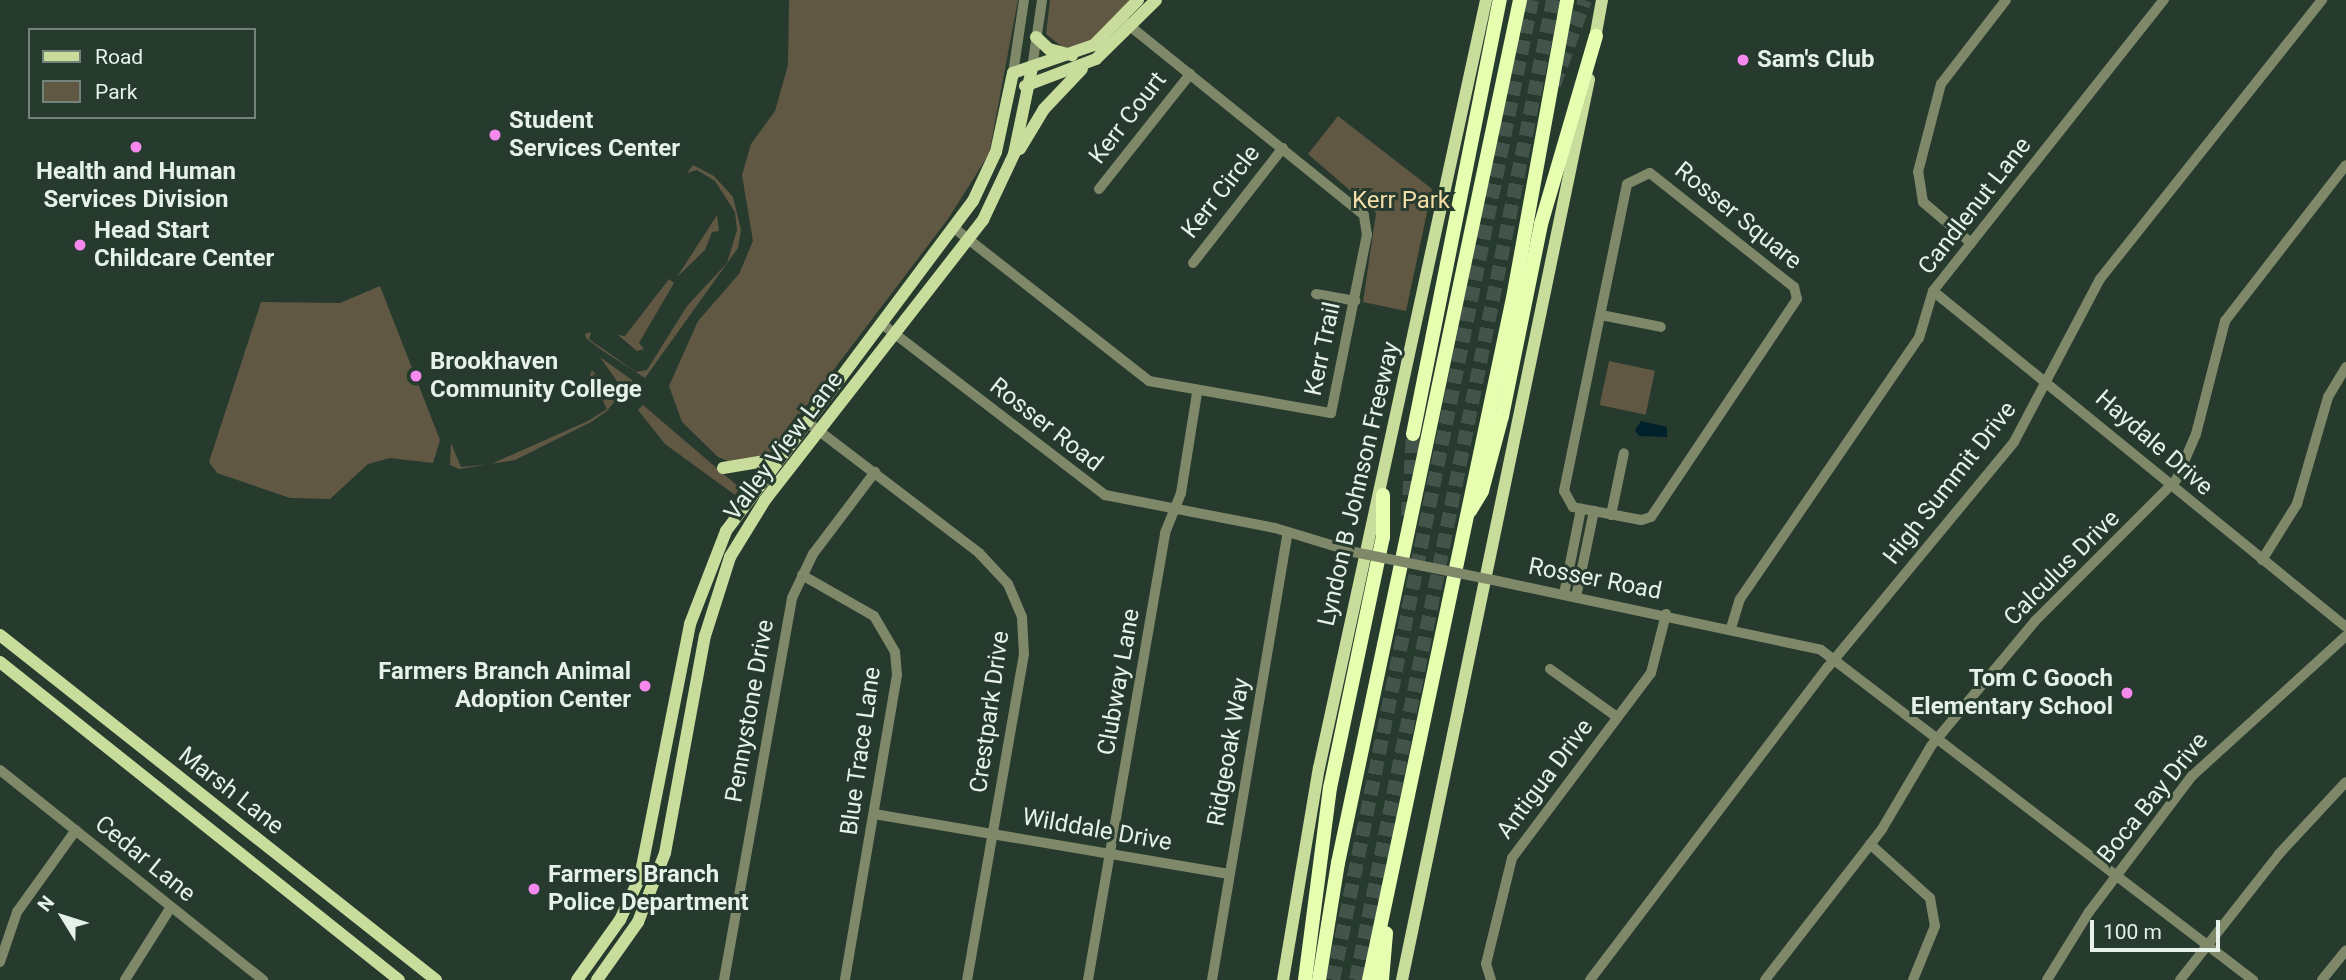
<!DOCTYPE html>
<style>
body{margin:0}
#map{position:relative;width:2346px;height:980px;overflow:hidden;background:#263a2e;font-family:Roboto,sans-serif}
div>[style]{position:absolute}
.green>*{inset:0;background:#615844;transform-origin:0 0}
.water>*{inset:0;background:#00202c}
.highway-tunnel>*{height:14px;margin-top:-7px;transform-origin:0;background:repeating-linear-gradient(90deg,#43554a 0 14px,transparent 0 21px)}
.minor>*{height:10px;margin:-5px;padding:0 5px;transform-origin:5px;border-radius:5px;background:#7f896a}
.major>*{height:12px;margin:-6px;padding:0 6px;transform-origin:6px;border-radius:6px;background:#c8dd9c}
.highway>*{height:14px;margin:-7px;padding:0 7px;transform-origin:7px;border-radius:7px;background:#e5feb0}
.minor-bridge>*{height:10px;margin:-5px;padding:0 5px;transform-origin:5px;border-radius:5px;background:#7f896a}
.dots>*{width:19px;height:19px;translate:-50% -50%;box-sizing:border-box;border:4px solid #263a2e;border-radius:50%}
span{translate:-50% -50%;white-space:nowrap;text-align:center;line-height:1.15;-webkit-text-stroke:6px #263a2e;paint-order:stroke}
.poi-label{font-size:24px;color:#e5f1e9;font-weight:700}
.left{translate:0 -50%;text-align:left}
.right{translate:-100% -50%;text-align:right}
.street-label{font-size:24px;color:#e5f1e9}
.park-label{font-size:24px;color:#f3dda8}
.legend{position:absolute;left:28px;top:28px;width:228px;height:91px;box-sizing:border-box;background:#263a2e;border:2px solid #728379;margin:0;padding:9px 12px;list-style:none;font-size:21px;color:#e5f1e9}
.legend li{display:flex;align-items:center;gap:14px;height:35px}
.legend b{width:35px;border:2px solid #728379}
.north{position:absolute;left:28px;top:882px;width:70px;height:70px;-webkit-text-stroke:5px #263a2e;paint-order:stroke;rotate:308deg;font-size:19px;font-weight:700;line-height:28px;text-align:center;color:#e5f1e9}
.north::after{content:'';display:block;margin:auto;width:24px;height:32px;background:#e5f1e9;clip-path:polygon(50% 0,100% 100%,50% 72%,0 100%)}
.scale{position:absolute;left:2090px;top:920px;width:130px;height:32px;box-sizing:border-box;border:4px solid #e5f1e9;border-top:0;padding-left:9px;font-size:21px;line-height:24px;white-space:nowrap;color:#e5f1e9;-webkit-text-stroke:5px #263a2e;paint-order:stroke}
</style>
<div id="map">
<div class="green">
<i style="clip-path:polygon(789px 0,1018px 0,989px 154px,948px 219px,769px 455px,745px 468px,718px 457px,682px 422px,669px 386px,698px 321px,739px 274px,753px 241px,742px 175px,751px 144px,775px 111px,788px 65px)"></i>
<i style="clip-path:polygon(1050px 0,1131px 0,1090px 41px,1065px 49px,1046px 34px)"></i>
<i style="clip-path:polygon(1338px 116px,1432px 189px,1406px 311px,1363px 302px,1376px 213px,1308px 154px)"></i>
<i style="clip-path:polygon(693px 165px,714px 176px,733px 197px,741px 230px,738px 248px,645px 378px,603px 351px,586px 338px,585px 334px,591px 332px,589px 339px,636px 372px,647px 370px,687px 306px,727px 263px,737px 230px,735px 212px,715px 181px,697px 170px,687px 173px)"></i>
<i style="clip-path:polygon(717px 215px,719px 231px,712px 232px,705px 250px,677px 277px)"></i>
<i style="clip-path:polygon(669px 279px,674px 283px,639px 343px,644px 349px,637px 351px,618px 335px,625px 336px)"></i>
<i style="clip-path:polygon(380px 286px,440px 440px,433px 463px,390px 458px,368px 464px,330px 499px,290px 498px,217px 473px,209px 462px,261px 302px,340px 303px)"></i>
<i style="clip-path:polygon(600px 357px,632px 380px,633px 385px,621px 387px)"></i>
<i style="left:1609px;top:361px;width:47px;height:45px;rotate:12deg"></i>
<i style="clip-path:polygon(592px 370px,611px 392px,614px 402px,607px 411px,591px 422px,515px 460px,459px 469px,450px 465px,451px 443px,461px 467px,491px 464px,588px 421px,607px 409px,603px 401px,609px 396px,595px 374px,589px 378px)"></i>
<i style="clip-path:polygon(643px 405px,740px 488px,735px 495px,665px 444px,638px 410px)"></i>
</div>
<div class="water">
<i style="clip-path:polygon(1641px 421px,1667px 427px,1667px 437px,1639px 436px,1635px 430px)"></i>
</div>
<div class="highway-tunnel">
<i style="left:1554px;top:85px;width:90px;rotate:-70deg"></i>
<i style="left:1408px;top:516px;width:82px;rotate:-86.5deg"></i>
<i style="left:1333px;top:980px;width:1000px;rotate:-78.52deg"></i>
<i style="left:1356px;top:980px;width:1000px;rotate:-78.63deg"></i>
</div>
<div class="minor">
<i style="left:1032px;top:68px;width:69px;rotate:-81.6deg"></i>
<i style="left:1013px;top:73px;width:74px;rotate:-81.4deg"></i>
<i style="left:1650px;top:173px;width:184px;rotate:38.4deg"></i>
<i style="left:1794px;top:287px;width:12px;rotate:76deg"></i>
<i style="left:1797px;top:299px;width:262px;rotate:123.8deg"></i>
<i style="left:1651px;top:517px;width:10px;rotate:163deg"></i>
<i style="left:1641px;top:520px;width:69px;rotate:-169.2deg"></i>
<i style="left:1573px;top:507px;width:18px;rotate:-119deg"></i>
<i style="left:1564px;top:491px;width:313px;rotate:-78.4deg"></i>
<i style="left:1627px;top:184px;width:25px;rotate:-26deg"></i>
<i style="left:1099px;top:189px;width:147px;rotate:-51.6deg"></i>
<i style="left:954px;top:228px;width:248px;rotate:38.1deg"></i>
<i style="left:1149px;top:381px;width:185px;rotate:10deg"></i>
<i style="left:1331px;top:413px;width:182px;rotate:-78.6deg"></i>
<i style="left:1367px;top:235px;width:20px;rotate:-99deg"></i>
<i style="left:1364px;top:215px;width:309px;rotate:-141.1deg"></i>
<i style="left:1971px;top:243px;width:63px;rotate:-139.5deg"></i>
<i style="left:1923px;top:202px;width:30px;rotate:-99deg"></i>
<i style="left:1918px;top:172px;width:91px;rotate:-75.4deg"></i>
<i style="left:1941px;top:84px;width:106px;rotate:-52.3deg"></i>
<i style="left:1193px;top:263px;width:146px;rotate:-52deg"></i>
<i style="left:1933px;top:291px;width:532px;rotate:39.13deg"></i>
<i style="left:1316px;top:294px;width:40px;rotate:10deg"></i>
<i style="left:1601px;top:315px;width:61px;rotate:11.3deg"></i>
<i style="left:882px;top:324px;width:281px;rotate:37.5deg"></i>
<i style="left:1105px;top:495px;width:173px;rotate:11deg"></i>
<i style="left:1275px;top:528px;width:83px;rotate:16.9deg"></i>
<i style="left:806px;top:421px;width:218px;rotate:37.3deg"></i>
<i style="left:979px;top:553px;width:42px;rotate:46.9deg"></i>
<i style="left:1008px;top:584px;width:36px;rotate:67deg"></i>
<i style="left:1022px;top:617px;width:37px;rotate:87deg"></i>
<i style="left:1024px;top:654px;width:331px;rotate:99.9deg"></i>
<i style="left:1611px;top:515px;width:63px;rotate:-78.2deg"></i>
<i style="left:2262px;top:560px;width:66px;rotate:-58deg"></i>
<i style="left:2297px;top:504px;width:111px;rotate:-73.8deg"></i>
<i style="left:2328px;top:397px;width:35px;rotate:-59deg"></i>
<i style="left:802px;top:575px;width:83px;rotate:29.7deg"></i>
<i style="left:874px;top:616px;width:42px;rotate:59.7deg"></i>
<i style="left:895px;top:652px;width:23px;rotate:85deg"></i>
<i style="left:897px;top:675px;width:309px;rotate:99.7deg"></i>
<i style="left:1493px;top:580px;width:335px;rotate:12deg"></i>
<i style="left:1821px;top:650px;width:544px;rotate:37.38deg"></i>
<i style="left:1564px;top:594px;width:87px;rotate:-78.7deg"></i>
<i style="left:1576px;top:597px;width:88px;rotate:-78.2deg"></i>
<i style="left:1731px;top:628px;width:30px;rotate:-73deg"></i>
<i style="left:1740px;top:599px;width:316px;rotate:-55.6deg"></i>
<i style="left:1919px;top:338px;width:49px;rotate:-73.4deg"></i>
<i style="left:1933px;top:291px;width:372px;rotate:-51.6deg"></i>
<i style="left:1550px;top:669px;width:82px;rotate:35.6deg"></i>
<i style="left:0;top:770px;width:337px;rotate:38.6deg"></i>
<i style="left:874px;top:814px;width:360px;rotate:9.6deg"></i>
<i style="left:1870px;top:844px;width:81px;rotate:42deg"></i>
<i style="left:1930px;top:898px;width:28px;rotate:80deg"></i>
<i style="left:1935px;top:926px;width:58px;rotate:112.2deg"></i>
<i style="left:0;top:962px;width:53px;rotate:-71.2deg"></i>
<i style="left:17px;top:912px;width:101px;rotate:-54.3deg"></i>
<i style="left:125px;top:980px;width:86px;rotate:-57.8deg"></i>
<i style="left:724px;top:980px;width:388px;rotate:-79.9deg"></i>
<i style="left:792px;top:598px;width:49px;rotate:-64.5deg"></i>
<i style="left:813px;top:554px;width:103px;rotate:-52.9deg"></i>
<i style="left:1088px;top:980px;width:454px;rotate:-80.2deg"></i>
<i style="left:1165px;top:533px;width:43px;rotate:-68.2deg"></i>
<i style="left:1181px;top:493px;width:101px;rotate:-80.9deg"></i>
<i style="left:1212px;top:980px;width:454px;rotate:-80.4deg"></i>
<i style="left:1491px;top:980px;width:17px;rotate:-107deg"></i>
<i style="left:1486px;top:964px;width:109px;rotate:-76.2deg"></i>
<i style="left:1512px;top:858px;width:231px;rotate:-53.1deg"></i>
<i style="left:1651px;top:673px;width:61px;rotate:-75.7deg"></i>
<i style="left:1590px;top:980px;width:393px;rotate:-52.8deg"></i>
<i style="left:1828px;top:667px;width:292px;rotate:-50.4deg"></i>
<i style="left:2014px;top:442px;width:184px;rotate:-62.2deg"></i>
<i style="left:2100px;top:279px;width:357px;rotate:-51.5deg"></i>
<i style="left:1765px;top:980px;width:191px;rotate:-52.2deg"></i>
<i style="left:1882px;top:829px;width:96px;rotate:-59.4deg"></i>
<i style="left:1931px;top:746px;width:163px;rotate:-50.2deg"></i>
<i style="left:2035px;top:621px;width:199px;rotate:-45deg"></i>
<i style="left:2176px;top:480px;width:50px;rotate:-66.5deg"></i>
<i style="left:2196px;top:434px;width:117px;rotate:-75.6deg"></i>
<i style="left:2225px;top:321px;width:197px;rotate:-52.2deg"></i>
<i style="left:2047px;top:980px;width:80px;rotate:-58.3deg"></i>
<i style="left:2089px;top:912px;width:171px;rotate:-52.9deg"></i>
<i style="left:2192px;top:776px;width:208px;rotate:-42.3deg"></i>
<i style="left:2180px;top:980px;width:160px;rotate:-51.8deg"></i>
<i style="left:2279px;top:854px;width:98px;rotate:-47.1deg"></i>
<i style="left:2322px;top:980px;width:38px;rotate:-51deg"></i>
</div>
<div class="major">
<i style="left:1036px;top:37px;width:18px;rotate:43deg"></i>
<i style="left:1049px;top:49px;width:24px;rotate:15deg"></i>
<i style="left:1594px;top:44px;width:45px;rotate:-79.7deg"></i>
<i style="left:1025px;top:86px;width:76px;rotate:-20.8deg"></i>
<i style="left:1096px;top:59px;width:84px;rotate:-44.5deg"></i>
<i style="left:1020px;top:149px;width:47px;rotate:-59deg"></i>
<i style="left:1044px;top:109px;width:55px;rotate:-46.5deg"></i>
<i style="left:723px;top:468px;width:55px;rotate:-9.5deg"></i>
<i style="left:0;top:635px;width:556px;rotate:38.35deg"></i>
<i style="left:0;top:662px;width:510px;rotate:38.55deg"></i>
<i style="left:577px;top:980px;width:74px;rotate:-54.4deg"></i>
<i style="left:620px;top:920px;width:47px;rotate:-65.1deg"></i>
<i style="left:640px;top:877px;width:258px;rotate:-78.8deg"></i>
<i style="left:690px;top:624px;width:100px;rotate:-68.8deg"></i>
<i style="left:726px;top:531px;width:412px;rotate:-53.2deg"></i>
<i style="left:973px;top:201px;width:54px;rotate:-64.9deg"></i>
<i style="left:996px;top:152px;width:81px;rotate:-77.9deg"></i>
<i style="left:1013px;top:73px;width:86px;rotate:-19.1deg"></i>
<i style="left:1094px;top:45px;width:63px;rotate:-45.6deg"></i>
<i style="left:597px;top:980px;width:71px;rotate:-54.7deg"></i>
<i style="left:638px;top:922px;width:74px;rotate:-68.6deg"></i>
<i style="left:665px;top:853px;width:221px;rotate:-79.6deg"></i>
<i style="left:705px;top:636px;width:83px;rotate:-72.4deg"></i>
<i style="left:730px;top:557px;width:67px;rotate:-58.4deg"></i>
<i style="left:765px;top:500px;width:355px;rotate:-52.1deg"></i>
<i style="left:983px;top:220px;width:73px;rotate:-64.8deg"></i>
<i style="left:1014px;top:154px;width:88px;rotate:-78.2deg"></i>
<i style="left:1283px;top:980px;width:215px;rotate:-80.4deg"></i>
<i style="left:1319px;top:768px;width:786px;rotate:-77.73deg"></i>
<i style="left:1402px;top:980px;width:920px;rotate:-78.27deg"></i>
</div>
<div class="highway">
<i style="left:1413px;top:434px;width:443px;rotate:-78.7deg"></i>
<i style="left:1470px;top:511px;width:23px;rotate:-59deg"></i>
<i style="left:1482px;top:491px;width:78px;rotate:-75.1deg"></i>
<i style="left:1502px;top:416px;width:196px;rotate:-78.5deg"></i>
<i style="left:1541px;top:224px;width:196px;rotate:-73.7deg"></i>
<i style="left:1305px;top:980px;width:194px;rotate:-82.6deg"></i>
<i style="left:1330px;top:788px;width:257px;rotate:-78.1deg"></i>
<i style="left:1383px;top:537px;width:42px;rotate:-90deg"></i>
<i style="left:1319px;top:980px;width:119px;rotate:-80.8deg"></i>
<i style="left:1338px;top:863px;width:882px;rotate:-78.09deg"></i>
<i style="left:1369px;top:980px;width:697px;rotate:-78.08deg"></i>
<i style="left:1513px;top:298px;width:303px;rotate:-79.7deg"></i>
<i style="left:1382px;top:980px;width:47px;rotate:-85.1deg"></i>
</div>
<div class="minor-bridge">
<i style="left:1354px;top:552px;width:142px;rotate:11.4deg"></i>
</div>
<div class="dots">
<i style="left:1743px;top:60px;background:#f589ee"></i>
<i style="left:495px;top:135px;background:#f589ee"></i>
<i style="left:136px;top:147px;background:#f589ee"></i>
<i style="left:80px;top:245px;background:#f589ee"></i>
<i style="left:416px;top:376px;background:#f589ee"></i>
<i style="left:645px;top:686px;background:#f589ee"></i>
<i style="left:2127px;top:693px;background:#f589ee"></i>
<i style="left:534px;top:889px;background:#f589ee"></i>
</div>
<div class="poi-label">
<span class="left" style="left:1757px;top:60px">Sam's Club</span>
<span class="left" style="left:509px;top:135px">Student<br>Services Center</span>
<span style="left:136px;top:186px">Health and Human<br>Services Division</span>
<span class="left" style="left:94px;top:245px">Head Start<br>Childcare Center</span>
<span class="left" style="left:430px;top:376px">Brookhaven<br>Community College</span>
<span class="right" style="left:631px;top:686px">Farmers Branch Animal<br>Adoption Center</span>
<span class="right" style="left:2113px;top:693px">Tom C Gooch<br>Elementary School</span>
<span class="left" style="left:548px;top:889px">Farmers Branch<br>Police Department</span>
</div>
<div class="street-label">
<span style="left:1128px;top:118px;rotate:-52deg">Kerr Court</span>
<span style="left:1221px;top:192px;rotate:-52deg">Kerr Circle</span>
<span style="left:1975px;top:206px;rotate:-52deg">Candlenut Lane</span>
<span style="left:1738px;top:216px;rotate:39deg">Rosser Square</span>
<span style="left:1323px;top:349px;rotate:-78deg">Kerr Trail</span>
<span style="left:1046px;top:425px;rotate:38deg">Rosser Road</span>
<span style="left:2154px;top:443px;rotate:41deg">Haydale Drive</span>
<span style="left:784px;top:446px;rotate:-53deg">Valley View Lane</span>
<span style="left:1950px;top:483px;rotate:-52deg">High Summit Drive</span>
<span style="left:1359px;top:484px;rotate:-77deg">Lyndon B Johnson Freeway</span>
<span style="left:2062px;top:568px;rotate:-45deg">Calculus Drive</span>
<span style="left:1595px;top:579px;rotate:11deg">Rosser Road</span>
<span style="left:1119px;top:682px;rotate:-80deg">Clubway Lane</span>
<span style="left:750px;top:711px;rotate:-80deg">Pennystone Drive</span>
<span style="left:990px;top:712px;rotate:-82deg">Crestpark Drive</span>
<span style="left:861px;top:751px;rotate:-82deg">Blue Trace Lane</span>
<span style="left:1229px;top:752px;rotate:-80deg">Ridgeoak Way</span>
<span style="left:1545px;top:779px;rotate:-53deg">Antigua Drive</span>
<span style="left:231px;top:791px;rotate:38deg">Marsh Lane</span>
<span style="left:2153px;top:798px;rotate:-51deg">Boca Bay Drive</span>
<span style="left:1097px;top:830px;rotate:10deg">Wilddale Drive</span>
<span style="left:145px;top:859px;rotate:39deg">Cedar Lane</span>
</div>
<div class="park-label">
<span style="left:1401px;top:201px">Kerr Park</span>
</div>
<ul class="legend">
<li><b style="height:9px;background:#c8dd9c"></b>Road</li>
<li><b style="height:19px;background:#615844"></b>Park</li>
</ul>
<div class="north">N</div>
<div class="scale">100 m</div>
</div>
